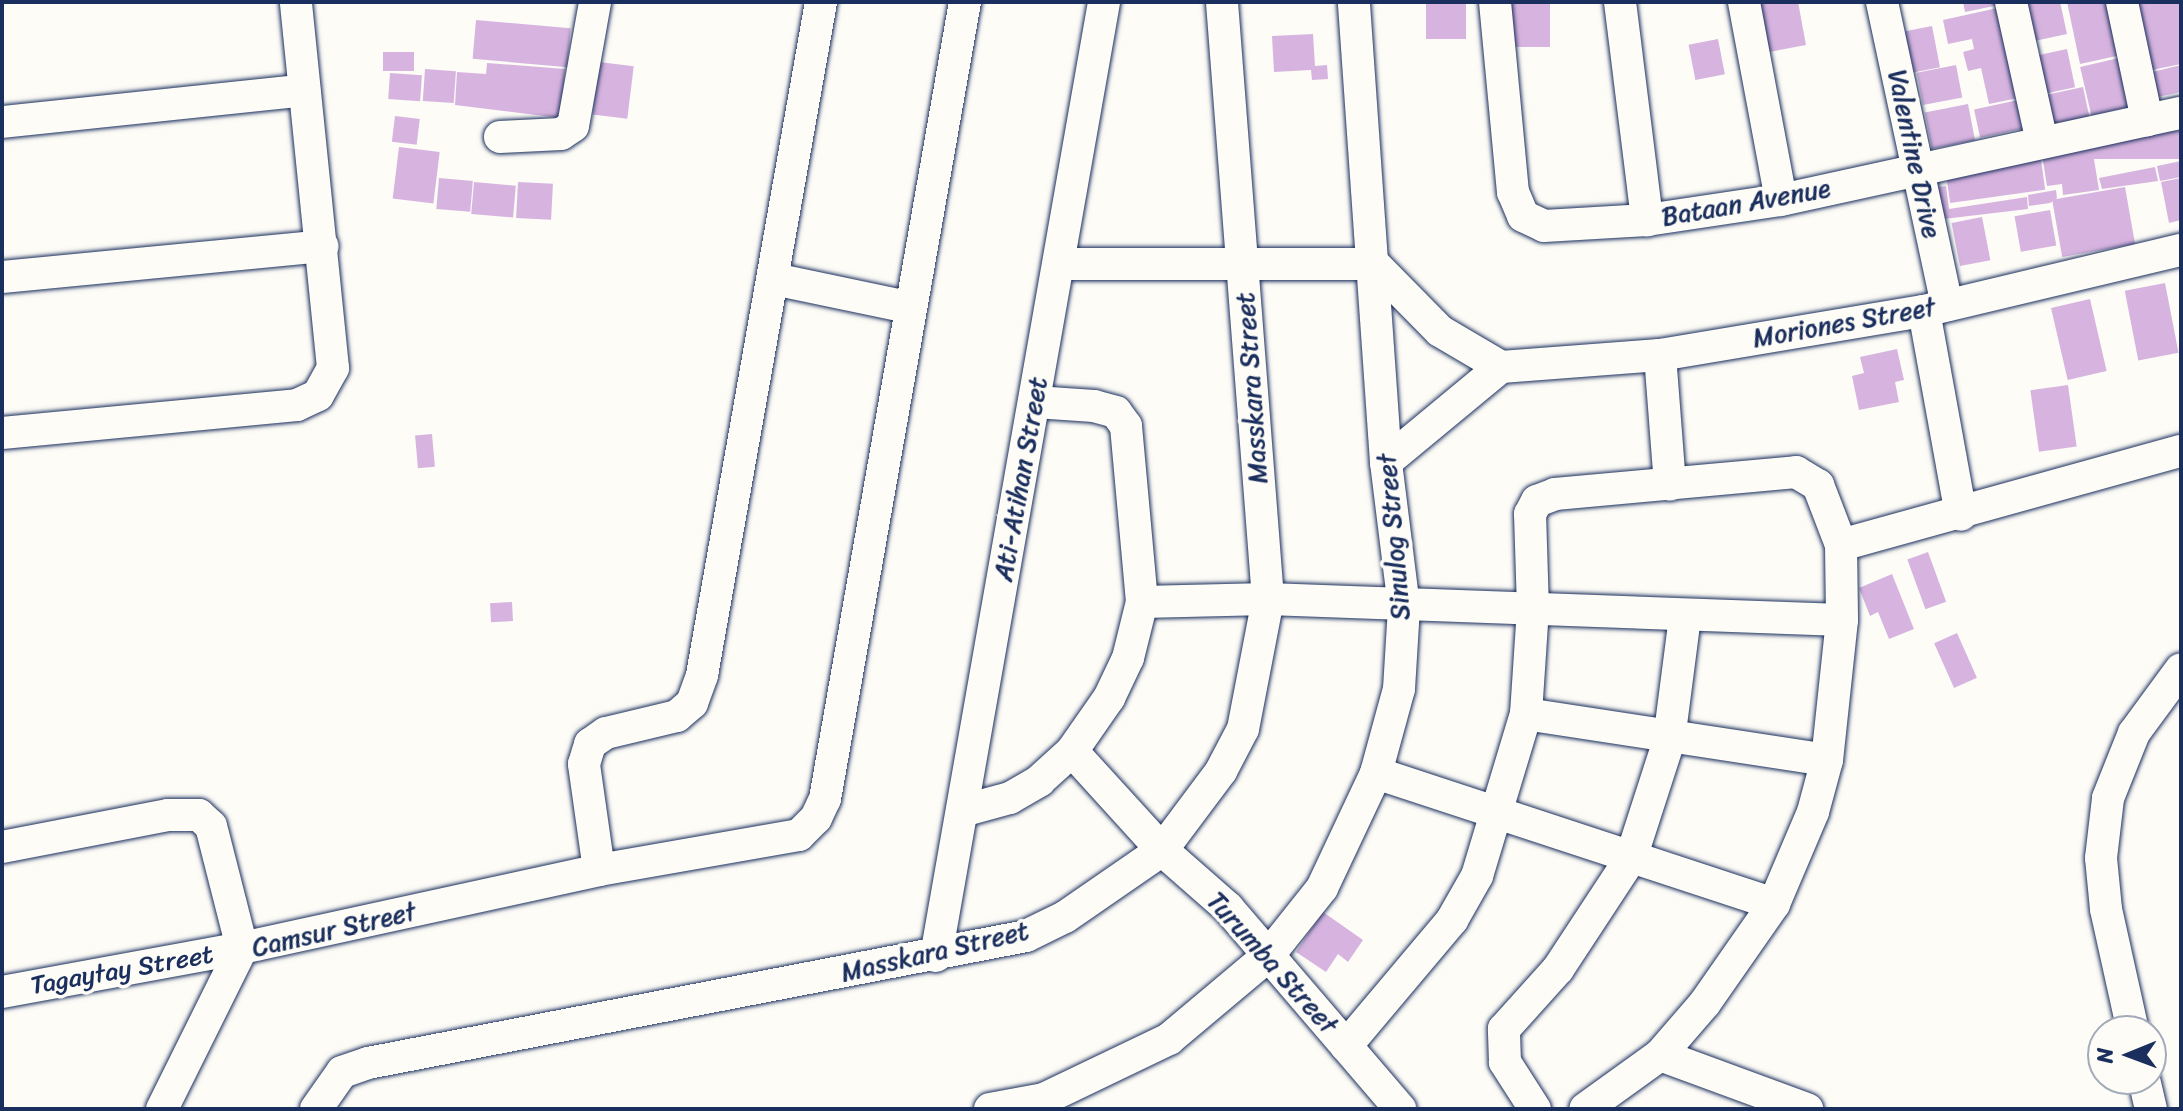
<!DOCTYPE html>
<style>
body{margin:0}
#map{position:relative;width:2183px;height:1111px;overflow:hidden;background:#fdfcf7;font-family:Sriracha,sans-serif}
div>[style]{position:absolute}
.building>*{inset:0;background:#d7b4df;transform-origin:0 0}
.roads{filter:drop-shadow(0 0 2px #1b2f5e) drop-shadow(0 0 2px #1b2f5e)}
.street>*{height:32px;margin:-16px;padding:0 16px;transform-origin:16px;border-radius:16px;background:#fdfcf7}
span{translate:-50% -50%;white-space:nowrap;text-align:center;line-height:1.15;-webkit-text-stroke:7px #fdfcf7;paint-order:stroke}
.street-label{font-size:26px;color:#1b2f5e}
.frame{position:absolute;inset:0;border:4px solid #1b2f5e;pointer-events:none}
.north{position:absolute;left:2087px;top:1015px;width:80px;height:80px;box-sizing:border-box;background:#fdfcf7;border:2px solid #a3aaba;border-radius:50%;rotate:269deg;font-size:22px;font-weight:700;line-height:32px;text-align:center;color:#1b2f5e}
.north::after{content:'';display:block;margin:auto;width:28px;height:36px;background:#1b2f5e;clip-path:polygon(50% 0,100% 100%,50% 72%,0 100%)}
</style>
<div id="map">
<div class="building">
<i style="left:1426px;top:2px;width:40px;height:37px"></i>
<i style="left:1509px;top:2px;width:41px;height:45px"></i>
<i style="clip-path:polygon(1756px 2px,1798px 2px,1806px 45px,1758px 54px)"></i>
<i style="clip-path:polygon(1963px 2px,1998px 2px,1999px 5px,1965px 12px)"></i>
<i style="clip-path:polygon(2021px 2px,2060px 2px,2067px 34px,2030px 42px)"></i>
<i style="clip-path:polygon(2067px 2px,2110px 2px,2121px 55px,2080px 64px)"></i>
<i style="clip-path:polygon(2132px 2px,2181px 2px,2181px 64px,2147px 71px)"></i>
<i style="clip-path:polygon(2002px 7px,2023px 97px,1989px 104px,1981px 68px,1968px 71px,1963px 52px,1974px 49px,1972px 39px,1948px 44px,1943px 20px)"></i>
<i style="left:476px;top:20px;width:95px;height:39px;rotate:5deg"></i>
<i style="left:1932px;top:26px;width:42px;height:35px;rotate:79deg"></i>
<i style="clip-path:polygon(1313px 34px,1315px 66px,1327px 65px,1328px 79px,1312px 80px,1311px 70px,1274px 72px,1272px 36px)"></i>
<i style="left:1718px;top:39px;width:36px;height:30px;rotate:79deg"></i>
<i style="left:2067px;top:49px;width:39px;height:36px;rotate:78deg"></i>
<i style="left:414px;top:52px;width:19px;height:31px;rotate:90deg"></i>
<i style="left:2123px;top:57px;width:50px;height:44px;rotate:77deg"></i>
<i style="left:599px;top:62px;width:35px;height:53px;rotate:7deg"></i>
<i style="clip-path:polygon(487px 63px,565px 69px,561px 118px,455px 105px,457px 72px,486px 74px)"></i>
<i style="left:1956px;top:65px;width:33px;height:40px;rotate:79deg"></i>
<i style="clip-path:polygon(2181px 65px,2181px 92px,2153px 98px,2148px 73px)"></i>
<i style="left:425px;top:69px;width:31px;height:32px;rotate:4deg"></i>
<i style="left:390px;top:73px;width:32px;height:26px;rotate:4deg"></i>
<i style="left:2083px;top:87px;width:30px;height:44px;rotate:78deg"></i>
<i style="left:2023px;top:99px;width:29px;height:50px;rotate:78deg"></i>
<i style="left:1968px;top:104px;width:37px;height:44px;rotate:79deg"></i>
<i style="left:395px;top:116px;width:25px;height:26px;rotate:7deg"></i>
<i style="left:2181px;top:131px;width:28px;height:90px;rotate:90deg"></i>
<i style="left:399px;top:147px;width:41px;height:52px;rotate:7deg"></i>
<i style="clip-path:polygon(2092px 147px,2099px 190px,2063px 195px,2062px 184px,2047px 186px,2042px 155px)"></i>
<i style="left:2041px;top:160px;width:30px;height:96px;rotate:82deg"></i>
<i style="clip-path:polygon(2181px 161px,2181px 177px,2160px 181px,2157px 166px)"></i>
<i style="clip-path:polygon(2155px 167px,2158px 181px,2102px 189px,2099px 178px)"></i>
<i style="left:439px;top:178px;width:34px;height:31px;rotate:5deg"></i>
<i style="clip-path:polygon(2181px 178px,2181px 220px,2169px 223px,2161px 182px)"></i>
<i style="left:474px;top:182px;width:42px;height:32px;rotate:5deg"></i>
<i style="left:518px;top:182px;width:35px;height:36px;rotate:3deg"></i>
<i style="clip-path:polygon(1946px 186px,1949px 209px,2027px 197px,2028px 209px,1935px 220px,1930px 188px)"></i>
<i style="left:2125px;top:187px;width:58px;height:74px;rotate:80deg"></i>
<i style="clip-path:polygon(2056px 190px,2057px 198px,2050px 203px,2029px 206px,2028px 195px)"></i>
<i style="left:2050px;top:210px;width:36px;height:36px;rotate:80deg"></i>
<i style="left:1982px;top:217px;width:44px;height:31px;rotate:79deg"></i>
<i style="left:2165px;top:283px;width:71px;height:41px;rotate:79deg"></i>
<i style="left:2090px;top:299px;width:74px;height:40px;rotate:77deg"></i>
<i style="clip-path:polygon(1897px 349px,1904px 380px,1895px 382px,1899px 402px,1859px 410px,1852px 376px,1864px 373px,1860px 357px)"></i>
<i style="left:2068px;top:385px;width:62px;height:38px;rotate:82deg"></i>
<i style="left:432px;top:434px;width:33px;height:17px;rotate:85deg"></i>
<i style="left:1928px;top:552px;width:53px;height:22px;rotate:70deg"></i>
<i style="clip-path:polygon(1892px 574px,1914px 629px,1889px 639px,1878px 612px,1870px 616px,1859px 588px)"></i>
<i style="left:512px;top:602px;width:19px;height:22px;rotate:87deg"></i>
<i style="left:1957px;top:633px;width:49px;height:25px;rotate:66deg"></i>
<i style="clip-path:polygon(1323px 912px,1363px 940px,1348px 962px,1338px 954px,1326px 972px,1296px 952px)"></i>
</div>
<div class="roads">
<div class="street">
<i style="left:1495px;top:2px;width:191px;rotate:84.6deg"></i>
<i style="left:1513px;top:192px;width:26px;rotate:67deg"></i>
<i style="left:1523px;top:216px;width:23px;rotate:25deg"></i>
<i style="left:1544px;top:226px;width:103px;rotate:-3.3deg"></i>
<i style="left:1647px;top:220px;width:135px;rotate:-8.5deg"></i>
<i style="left:1781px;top:200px;width:409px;rotate:-12.3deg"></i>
<i style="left:1620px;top:2px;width:220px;rotate:82.9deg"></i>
<i style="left:1744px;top:2px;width:201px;rotate:79.4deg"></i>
<i style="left:1882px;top:2px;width:310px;rotate:77.9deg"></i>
<i style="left:2011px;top:2px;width:143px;rotate:77.5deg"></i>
<i style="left:2122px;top:2px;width:121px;rotate:78deg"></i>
<i style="left:2px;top:122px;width:304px;rotate:-6deg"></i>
<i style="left:500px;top:137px;width:61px;rotate:-2.8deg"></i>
<i style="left:561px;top:134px;width:14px;rotate:-34deg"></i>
<i style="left:573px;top:126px;width:126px;rotate:-79.9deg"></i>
<i style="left:1059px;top:264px;width:315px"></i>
<i style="left:1374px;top:264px;width:94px;rotate:45.4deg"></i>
<i style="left:1440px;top:331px;width:71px;rotate:30.5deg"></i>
<i style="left:2px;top:277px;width:322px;rotate:-5.5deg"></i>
<i style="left:774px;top:279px;width:137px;rotate:11.8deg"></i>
<i style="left:1924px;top:311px;width:207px;rotate:79.7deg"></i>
<i style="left:1660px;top:355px;width:130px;rotate:85.6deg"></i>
<i style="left:2px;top:433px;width:296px;rotate:-5.4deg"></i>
<i style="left:297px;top:405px;width:23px;rotate:-25deg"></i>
<i style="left:318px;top:395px;width:31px;rotate:-61deg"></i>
<i style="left:333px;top:368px;width:368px;rotate:-95.8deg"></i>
<i style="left:1386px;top:462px;width:149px;rotate:-39.6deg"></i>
<i style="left:1501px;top:367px;width:159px;rotate:-4.3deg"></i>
<i style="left:1660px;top:355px;width:268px;rotate:-9.5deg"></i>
<i style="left:1924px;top:311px;width:264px;rotate:-13.4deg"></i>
<i style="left:1841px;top:545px;width:353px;rotate:-15.5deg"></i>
<i style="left:1142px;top:602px;width:126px;rotate:-1.4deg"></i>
<i style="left:1268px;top:599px;width:574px;rotate:2.1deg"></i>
<i style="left:1526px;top:714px;width:304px;rotate:8.7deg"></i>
<i style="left:1072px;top:751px;width:134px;rotate:47.7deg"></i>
<i style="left:1162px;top:850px;width:88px;rotate:41.3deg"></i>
<i style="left:1228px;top:908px;width:265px;rotate:49.4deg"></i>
<i style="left:1376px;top:773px;width:419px;rotate:18.2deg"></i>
<i style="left:962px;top:811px;width:50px;rotate:-15.2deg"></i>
<i style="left:1010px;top:798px;width:34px;rotate:-30deg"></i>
<i style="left:1039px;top:781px;width:45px;rotate:-42.3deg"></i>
<i style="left:1072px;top:751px;width:65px;rotate:-55.1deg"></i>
<i style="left:1109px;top:698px;width:44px;rotate:-64.6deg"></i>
<i style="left:1128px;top:658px;width:58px;rotate:-76deg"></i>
<i style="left:1142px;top:602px;width:177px;rotate:-95.2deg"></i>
<i style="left:1126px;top:426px;width:17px;rotate:-126deg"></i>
<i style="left:1116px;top:412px;width:23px;rotate:-165deg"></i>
<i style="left:1094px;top:406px;width:59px;rotate:-176.1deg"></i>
<i style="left:2px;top:847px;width:169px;rotate:-10.9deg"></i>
<i style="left:168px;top:815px;width:31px"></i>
<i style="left:199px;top:815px;width:16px;rotate:43deg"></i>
<i style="left:211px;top:826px;width:126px;rotate:75.7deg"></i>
<i style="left:242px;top:948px;width:244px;rotate:169.6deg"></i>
<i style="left:599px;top:870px;width:107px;rotate:-98.1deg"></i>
<i style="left:584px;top:764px;width:21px;rotate:-73deg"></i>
<i style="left:590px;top:744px;width:19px;rotate:-35deg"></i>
<i style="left:606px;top:733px;width:73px;rotate:-13.5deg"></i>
<i style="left:677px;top:716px;width:20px;rotate:-41deg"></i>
<i style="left:692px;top:703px;width:30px;rotate:-70deg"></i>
<i style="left:702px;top:675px;width:683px;rotate:-79.97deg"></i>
<i style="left:936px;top:956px;width:969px;rotate:-80.01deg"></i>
<i style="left:2133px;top:1031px;width:125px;rotate:-102.5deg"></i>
<i style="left:2106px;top:909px;width:51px;rotate:-95.6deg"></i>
<i style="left:2101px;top:858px;width:60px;rotate:-83.3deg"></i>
<i style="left:2108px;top:798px;width:70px;rotate:-68.2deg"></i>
<i style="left:2134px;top:733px;width:79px;rotate:-53.7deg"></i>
<i style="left:1346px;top:1046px;width:165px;rotate:-49.9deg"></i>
<i style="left:1452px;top:920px;width:51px;rotate:-60.4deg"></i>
<i style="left:1477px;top:876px;width:169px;rotate:-73.2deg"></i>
<i style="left:1526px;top:714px;width:105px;rotate:-86.2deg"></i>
<i style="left:1533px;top:609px;width:95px;rotate:-91.8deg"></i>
<i style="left:1530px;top:514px;width:15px;rotate:-62deg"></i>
<i style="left:1537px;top:501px;width:19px;rotate:-21deg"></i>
<i style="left:1555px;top:494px;width:242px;rotate:-5.2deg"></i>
<i style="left:1796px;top:472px;width:26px;rotate:31deg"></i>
<i style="left:1818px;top:485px;width:64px;rotate:69deg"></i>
<i style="left:1841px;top:545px;width:75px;rotate:89.2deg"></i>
<i style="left:1842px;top:620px;width:141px;rotate:96.1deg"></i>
<i style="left:1827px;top:760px;width:54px;rotate:105.1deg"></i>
<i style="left:1813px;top:812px;width:100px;rotate:113deg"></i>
<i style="left:1774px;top:904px;width:121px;rotate:124.9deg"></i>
<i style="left:1705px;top:1003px;width:69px;rotate:130.9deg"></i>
<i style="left:1660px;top:1055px;width:92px;rotate:144.2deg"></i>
<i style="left:1660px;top:1055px;width:157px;rotate:20.2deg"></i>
<i style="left:2144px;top:1079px;width:31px;rotate:77deg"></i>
<i style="left:162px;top:1109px;width:180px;rotate:-63.6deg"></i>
<i style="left:242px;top:948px;width:365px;rotate:-12.3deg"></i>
<i style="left:599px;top:870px;width:203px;rotate:-9.9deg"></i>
<i style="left:799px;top:835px;width:24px;rotate:-45deg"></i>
<i style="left:816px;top:818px;width:21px;rotate:-65deg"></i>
<i style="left:825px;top:799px;width:809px;rotate:-80.04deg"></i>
<i style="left:316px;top:1109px;width:45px;rotate:-54.9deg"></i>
<i style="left:342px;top:1072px;width:28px;rotate:-19deg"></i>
<i style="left:368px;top:1063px;width:670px;rotate:-10.92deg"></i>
<i style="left:1026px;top:936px;width:43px;rotate:-26deg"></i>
<i style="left:1065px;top:917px;width:118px;rotate:-34.6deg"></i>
<i style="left:1162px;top:850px;width:99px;rotate:-53.2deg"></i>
<i style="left:1221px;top:771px;width:47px;rotate:-62.4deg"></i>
<i style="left:1243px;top:729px;width:132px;rotate:-79.1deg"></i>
<i style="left:1268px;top:599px;width:599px;rotate:-94.41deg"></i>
<i style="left:990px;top:1109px;width:55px;rotate:-10.5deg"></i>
<i style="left:1044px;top:1099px;width:139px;rotate:-25.6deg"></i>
<i style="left:1169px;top:1039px;width:129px;rotate:-40deg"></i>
<i style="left:1268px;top:956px;width:87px;rotate:-51.5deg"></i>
<i style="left:1322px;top:888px;width:127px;rotate:-64.8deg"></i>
<i style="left:1376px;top:773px;width:87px;rotate:-74.7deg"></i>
<i style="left:1399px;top:689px;width:82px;rotate:-86.5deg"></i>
<i style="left:1404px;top:607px;width:146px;rotate:-97.1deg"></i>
<i style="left:1386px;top:462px;width:461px;rotate:-94deg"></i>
<i style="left:1535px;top:1109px;width:56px;rotate:-122.6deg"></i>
<i style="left:1505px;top:1062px;width:33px;rotate:-92deg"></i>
<i style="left:1504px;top:1029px;width:81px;rotate:-48deg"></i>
<i style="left:1558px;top:969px;width:133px;rotate:-56.7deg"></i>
<i style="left:1631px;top:858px;width:124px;rotate:-72.1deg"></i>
<i style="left:1669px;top:740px;width:124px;rotate:-82.6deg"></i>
</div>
</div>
<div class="street-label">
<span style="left:1914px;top:154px;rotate:78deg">Valentine Drive</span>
<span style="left:1746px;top:203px;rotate:-10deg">Bataan Avenue</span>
<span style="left:1844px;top:323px;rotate:-10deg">Moriones Street</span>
<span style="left:1252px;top:388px;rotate:-94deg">Masskara Street</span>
<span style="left:1021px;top:479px;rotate:-80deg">Ati-Atihan Street</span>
<span style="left:1394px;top:537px;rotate:-95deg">Sinulog Street</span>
<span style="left:334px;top:930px;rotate:-13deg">Camsur Street</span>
<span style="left:935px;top:952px;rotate:-13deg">Masskara Street</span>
<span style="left:1272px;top:963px;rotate:48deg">Turumba Street</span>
<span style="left:122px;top:970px;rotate:-10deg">Tagaytay Street</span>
</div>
<div class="frame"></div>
<div class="north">N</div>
</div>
